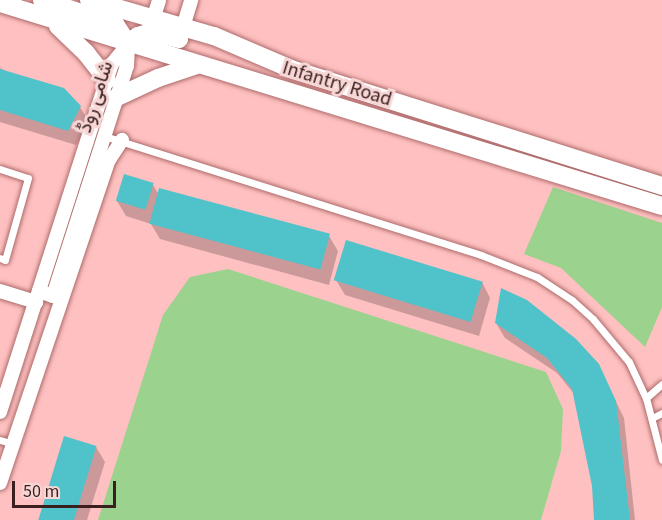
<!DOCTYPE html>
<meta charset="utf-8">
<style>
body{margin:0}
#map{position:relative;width:662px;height:520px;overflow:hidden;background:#fec0c0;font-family:"Source Sans 3",Vazirmatn,sans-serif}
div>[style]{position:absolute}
.green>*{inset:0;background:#9bd28e}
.shadow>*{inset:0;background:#0003}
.building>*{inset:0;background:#4fc3c9;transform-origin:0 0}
.roads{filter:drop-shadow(0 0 2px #ae6a6a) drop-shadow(0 0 2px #ae6a6a)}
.lane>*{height:7px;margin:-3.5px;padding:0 3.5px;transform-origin:3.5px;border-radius:3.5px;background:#fff}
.street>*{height:14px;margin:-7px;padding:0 7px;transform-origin:7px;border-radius:7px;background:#fff}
.secondary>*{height:18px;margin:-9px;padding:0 9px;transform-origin:9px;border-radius:9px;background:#fff}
span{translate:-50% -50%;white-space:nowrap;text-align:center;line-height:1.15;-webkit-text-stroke:6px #f6d7d6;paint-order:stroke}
.street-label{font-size:20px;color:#3b1f1f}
.scale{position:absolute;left:12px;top:481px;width:104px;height:27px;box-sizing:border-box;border:3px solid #3b1f1f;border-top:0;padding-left:8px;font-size:18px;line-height:21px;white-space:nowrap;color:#3b1f1f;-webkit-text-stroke:4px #f6d7d6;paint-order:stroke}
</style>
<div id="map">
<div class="green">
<i style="clip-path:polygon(553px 187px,662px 223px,662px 307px,645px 347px,561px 268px,524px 254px)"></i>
<i style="clip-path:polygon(228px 269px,546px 372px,563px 409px,561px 451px,541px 520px,98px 520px,163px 315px,190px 277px)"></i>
</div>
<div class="shadow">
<i style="clip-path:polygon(0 68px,80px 107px,89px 122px,76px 145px,0 122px)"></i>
<i style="clip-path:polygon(153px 185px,159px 195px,329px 236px,338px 251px,329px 285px,160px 239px,151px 224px,126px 216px,117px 201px)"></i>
<i style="clip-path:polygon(336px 280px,482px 282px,490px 298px,479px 336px,345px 295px)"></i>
<i style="clip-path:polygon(496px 323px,598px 365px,624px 418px,635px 520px,596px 520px,594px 486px,575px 395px,557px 373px,505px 338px)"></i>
<i style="clip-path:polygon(96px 447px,105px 462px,87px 520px,40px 520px)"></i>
</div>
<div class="building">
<i style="clip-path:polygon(0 69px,64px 88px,81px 106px,68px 131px,0 110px)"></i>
<i style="left:124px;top:174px;width:31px;height:28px;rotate:17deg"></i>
<i style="left:159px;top:188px;width:177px;height:37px;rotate:15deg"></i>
<i style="left:346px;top:240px;width:143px;height:42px;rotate:17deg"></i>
<i style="clip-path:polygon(501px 288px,527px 300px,576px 339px,599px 364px,616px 401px,630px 520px,594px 520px,592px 486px,572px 389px,547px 358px,495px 323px)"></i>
<i style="left:64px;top:436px;width:34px;height:88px;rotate:17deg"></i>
</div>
<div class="roads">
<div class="lane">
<i style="left:104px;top:136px;width:395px;rotate:17.5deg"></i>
<i style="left:481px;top:255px;width:60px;rotate:21.4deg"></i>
<i style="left:537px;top:277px;width:42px;rotate:33.3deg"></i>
<i style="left:572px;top:300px;width:28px;rotate:42deg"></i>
<i style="left:593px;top:319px;width:56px;rotate:50.1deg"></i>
<i style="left:629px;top:362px;width:40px;rotate:65deg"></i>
<i style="left:646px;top:398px;width:64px;rotate:75.5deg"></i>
<i style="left:0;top:169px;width:29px;rotate:18deg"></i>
<i style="left:28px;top:178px;width:85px;rotate:105.7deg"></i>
<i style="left:5px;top:260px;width:5px;rotate:-158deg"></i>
<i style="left:646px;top:398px;width:21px;rotate:-41deg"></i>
<i style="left:652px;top:418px;width:11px;rotate:-27deg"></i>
<i style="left:0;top:440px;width:15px;rotate:16deg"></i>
</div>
<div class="street">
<i style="left:153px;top:19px;width:20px;rotate:-72deg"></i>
<i style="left:183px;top:27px;width:28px;rotate:-73deg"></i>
<i style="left:0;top:291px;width:38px;rotate:17deg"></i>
<i style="left:39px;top:291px;width:15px;rotate:20deg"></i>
<i style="left:53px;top:296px;width:242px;rotate:-72.2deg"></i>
<i style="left:127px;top:66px;width:22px;rotate:-87deg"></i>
<i style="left:0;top:412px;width:366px;rotate:-72.2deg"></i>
<i style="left:112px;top:64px;width:26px;rotate:-51deg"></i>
<i style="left:0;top:483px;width:341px;rotate:-71.4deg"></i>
<i style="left:109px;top:160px;width:24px;rotate:-57deg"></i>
</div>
<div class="secondary">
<i style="left:42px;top:0;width:77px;rotate:18.2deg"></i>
<i style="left:115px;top:24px;width:24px;rotate:57deg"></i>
<i style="left:128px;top:44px;width:13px;rotate:-39deg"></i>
<i style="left:138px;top:36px;width:14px;rotate:-17deg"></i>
<i style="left:151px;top:32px;width:29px;rotate:14deg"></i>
<i style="left:89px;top:0;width:130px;rotate:16.1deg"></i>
<i style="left:214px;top:36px;width:84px;rotate:23.2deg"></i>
<i style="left:291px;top:69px;width:389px;rotate:17.5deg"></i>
<i style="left:0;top:3px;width:692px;rotate:17.05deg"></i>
<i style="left:58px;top:26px;width:39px;rotate:44deg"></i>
<i style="left:86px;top:53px;width:34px;rotate:52deg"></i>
<i style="left:117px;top:97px;width:45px;rotate:-24.9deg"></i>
<i style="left:158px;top:78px;width:41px;rotate:-18.4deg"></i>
</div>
</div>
<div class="street-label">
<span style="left:337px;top:84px;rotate:17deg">Infantry Road</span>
<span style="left:96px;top:97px;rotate:-72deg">شامی روڈ</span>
</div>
<div class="scale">50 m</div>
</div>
